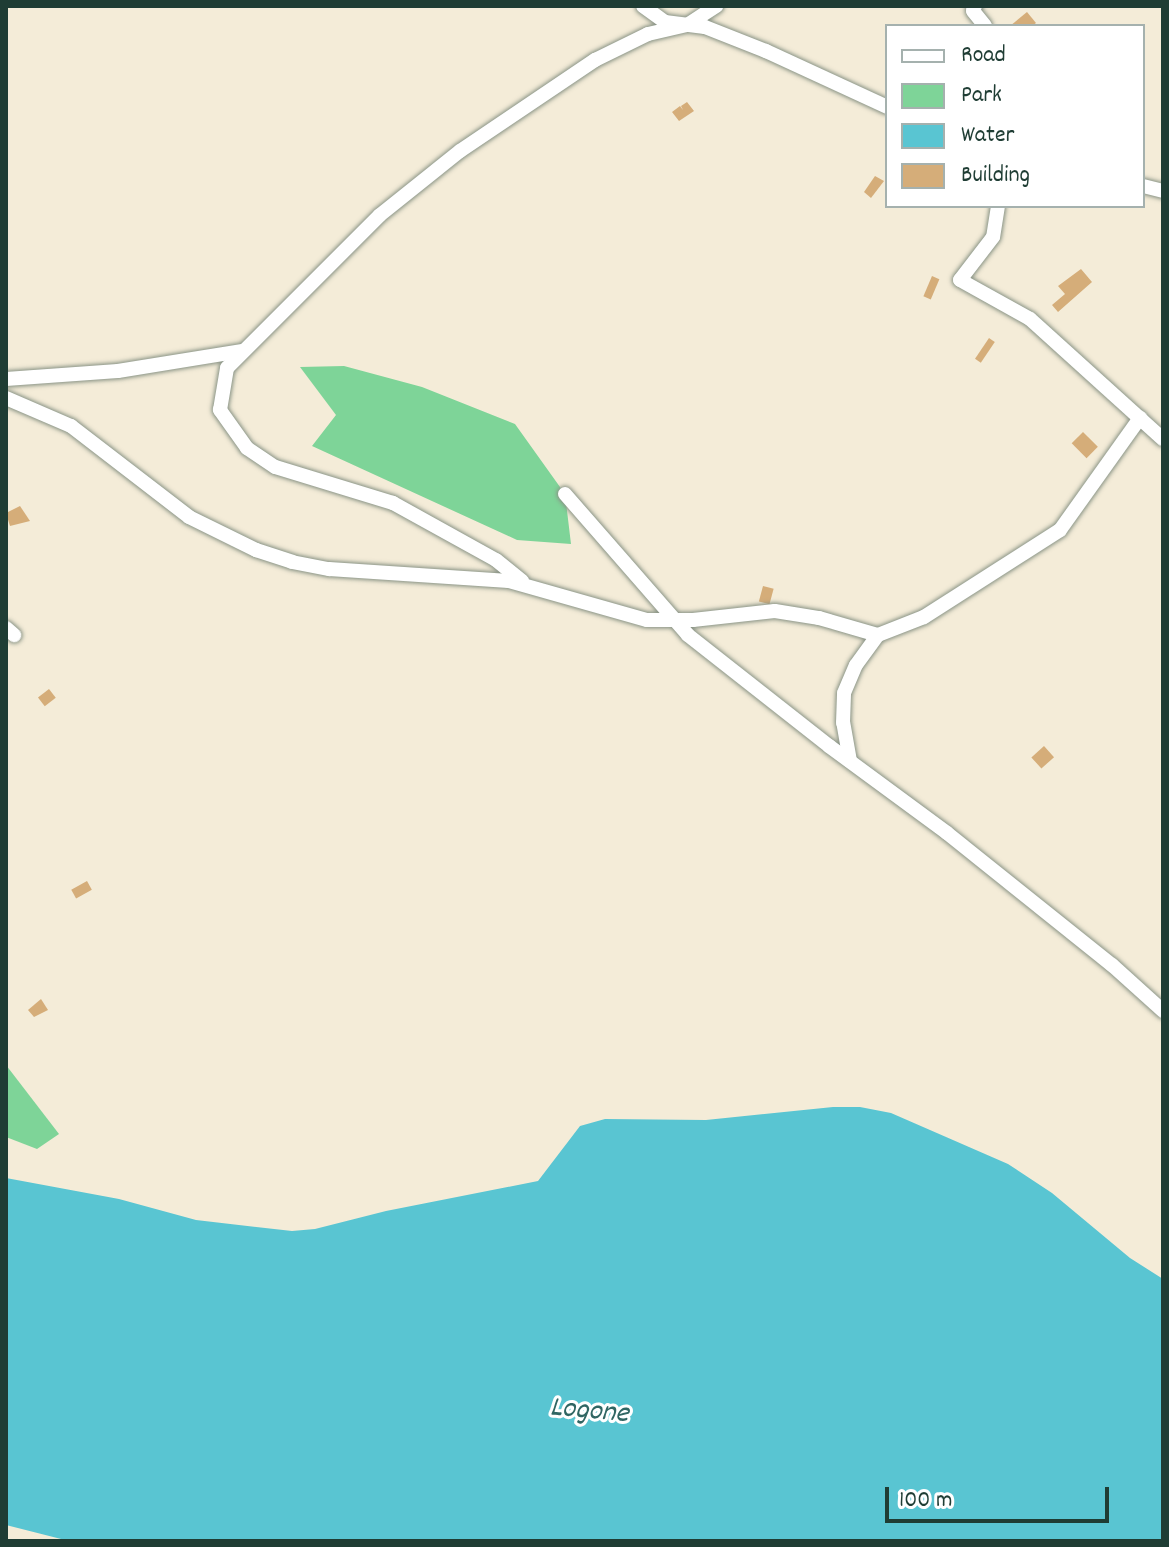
<!DOCTYPE html>
<style>
body{margin:0}
#map{position:relative;width:1169px;height:1547px;overflow:hidden;background:#f4ecd8;font-family:Dekko,sans-serif}
div>[style]{position:absolute}
.green>*{inset:0;background:#7ed498}
.water>*{inset:0;background:#59c5d2}
.building>*{inset:0;background:#d5ad79;transform-origin:0 0}
.roads{filter:drop-shadow(0 0 2px #8a9486) drop-shadow(0 0 2px #8a9486)}
.street>*{height:14px;margin:-7px;padding:0 7px;transform-origin:7px;border-radius:7px;background:#fff}
span{translate:-50% -50%;white-space:nowrap;text-align:center;line-height:1.15;-webkit-text-stroke:6px #fff;paint-order:stroke}
.water-label{font-size:30px;color:#306663;font-style:italic}
.frame{position:absolute;inset:0;border:8px solid #1f3d34;pointer-events:none}
.legend{position:absolute;left:885px;top:24px;width:260px;height:184px;box-sizing:border-box;background:#fff;border:2px solid #a5b1ae;margin:0;padding:10px 14px;list-style:none;font-size:24px;color:#1f3d34}
.legend li{display:flex;align-items:center;gap:16px;height:40px}
.legend b{width:40px;border:2px solid #a5b1ae}
.scale{position:absolute;left:885px;top:1487px;width:224px;height:36px;box-sizing:border-box;border:4px solid #1f3d34;border-top:0;padding-left:10px;font-size:24px;line-height:28px;white-space:nowrap;color:#1f3d34;-webkit-text-stroke:6px #fff;paint-order:stroke}
</style>
<div id="map">
<div class="green">
<i style="clip-path:polygon(344px 366px,422px 387px,515px 424px,565px 494px,571px 544px,517px 540px,312px 446px,336px 415px,300px 367px)"></i>
<i style="clip-path:polygon(6px 1065px,59px 1134px,37px 1149px,6px 1137px)"></i>
</div>
<div class="water">
<i style="clip-path:polygon(833px 1107px,860px 1107px,891px 1113px,1008px 1164px,1052px 1193px,1130px 1258px,1163px 1279px,1163px 1541px,69px 1541px,6px 1525px,6px 1178px,119px 1199px,196px 1220px,292px 1231px,315px 1229px,386px 1211px,538px 1181px,580px 1126px,605px 1119px,706px 1120px)"></i>
</div>
<div class="building">
<i style="clip-path:polygon(1027px 12px,1036px 23px,1032px 26px,1010px 26px)"></i>
<i style="clip-path:polygon(687px 102px,694px 111px,679px 121px,672px 112px,680px 106px,683px 110px,681px 106px)"></i>
<i style="clip-path:polygon(875px 176px,884px 181px,871px 198px,864px 192px)"></i>
<i style="clip-path:polygon(1081px 269px,1092px 282px,1058px 312px,1052px 305px,1065px 294px,1058px 286px)"></i>
<i style="left:932px;top:276px;width:8px;height:22px;rotate:23deg"></i>
<i style="left:989px;top:338px;width:7px;height:25px;rotate:34deg"></i>
<i style="left:1083px;top:432px;width:21px;height:16px;rotate:45deg"></i>
<i style="clip-path:polygon(20px 506px,30px 521px,10px 526px,6px 513px)"></i>
<i style="left:763px;top:586px;width:11px;height:16px;rotate:15deg"></i>
<i style="left:49px;top:689px;width:11px;height:14px;rotate:52deg"></i>
<i style="left:1044px;top:746px;width:15px;height:17px;rotate:48deg"></i>
<i style="left:87px;top:881px;width:10px;height:18px;rotate:61deg"></i>
<i style="clip-path:polygon(41px 999px,48px 1010px,34px 1017px,28px 1010px)"></i>
</div>
<div class="roads">
<div class="street">
<i style="left:643px;top:6px;width:27px;rotate:36deg"></i>
<i style="left:665px;top:22px;width:40px;rotate:7.1deg"></i>
<i style="left:705px;top:27px;width:66px;rotate:21.5deg"></i>
<i style="left:766px;top:51px;width:133px;rotate:24.8deg"></i>
<i style="left:975px;top:6px;width:5px;rotate:112deg"></i>
<i style="left:973px;top:11px;width:19px;rotate:51deg"></i>
<i style="left:1143px;top:186px;width:21px;rotate:14deg"></i>
<i style="left:998px;top:206px;width:31px;rotate:99deg"></i>
<i style="left:993px;top:237px;width:54px;rotate:127.5deg"></i>
<i style="left:960px;top:280px;width:80px;rotate:29.1deg"></i>
<i style="left:1030px;top:319px;width:179px;rotate:42.1deg"></i>
<i style="left:6px;top:379px;width:112px;rotate:-4.1deg"></i>
<i style="left:118px;top:371px;width:126px;rotate:-9.2deg"></i>
<i style="left:6px;top:398px;width:71px;rotate:23.3deg"></i>
<i style="left:71px;top:426px;width:149px;rotate:37.6deg"></i>
<i style="left:189px;top:517px;width:75px;rotate:26.2deg"></i>
<i style="left:256px;top:550px;width:38px;rotate:18deg"></i>
<i style="left:292px;top:562px;width:38px;rotate:11deg"></i>
<i style="left:329px;top:569px;width:180px;rotate:3.8deg"></i>
<i style="left:509px;top:581px;width:143px;rotate:15.8deg"></i>
<i style="left:647px;top:620px;width:46px"></i>
<i style="left:693px;top:620px;width:82px;rotate:-6.3deg"></i>
<i style="left:775px;top:611px;width:45px;rotate:9deg"></i>
<i style="left:819px;top:618px;width:61px;rotate:16.1deg"></i>
<i style="left:878px;top:635px;width:49px;rotate:-21.4deg"></i>
<i style="left:924px;top:617px;width:161px;rotate:-32.6deg"></i>
<i style="left:1060px;top:530px;width:138px;rotate:-54.5deg"></i>
<i style="left:565px;top:494px;width:187px;rotate:48.9deg"></i>
<i style="left:688px;top:635px;width:179px;rotate:38.2deg"></i>
<i style="left:829px;top:746px;width:147px;rotate:36.4deg"></i>
<i style="left:947px;top:833px;width:211px;rotate:38.7deg"></i>
<i style="left:1112px;top:965px;width:69px;rotate:42deg"></i>
<i style="left:522px;top:581px;width:33px;rotate:-141deg"></i>
<i style="left:496px;top:560px;width:118px;rotate:-151deg"></i>
<i style="left:393px;top:503px;width:123px;rotate:-163deg"></i>
<i style="left:275px;top:467px;width:34px;rotate:-146deg"></i>
<i style="left:247px;top:448px;width:47px;rotate:-125.4deg"></i>
<i style="left:220px;top:410px;width:43px;rotate:-80.5deg"></i>
<i style="left:227px;top:368px;width:216px;rotate:-45deg"></i>
<i style="left:380px;top:215px;width:102px;rotate:-38.7deg"></i>
<i style="left:460px;top:151px;width:163px;rotate:-34deg"></i>
<i style="left:595px;top:60px;width:59px;rotate:-26.1deg"></i>
<i style="left:648px;top:34px;width:40px;rotate:-13deg"></i>
<i style="left:687px;top:25px;width:35px;rotate:-33deg"></i>
<i style="left:6px;top:628px;width:11px;rotate:41deg"></i>
<i style="left:850px;top:761px;width:39px;rotate:-100deg"></i>
<i style="left:843px;top:723px;width:30px;rotate:-88deg"></i>
<i style="left:844px;top:693px;width:30px;rotate:-67deg"></i>
<i style="left:856px;top:665px;width:37px;rotate:-54deg"></i>
</div>
</div>
<div class="water-label">
<span style="left:589px;top:1413px;rotate:5deg">Logone</span>
</div>
<div class="frame"></div>
<ul class="legend">
<li><b style="height:10px;background:#fff"></b>Road</li>
<li><b style="height:22px;background:#7ed498"></b>Park</li>
<li><b style="height:22px;background:#59c5d2"></b>Water</li>
<li><b style="height:22px;background:#d5ad79"></b>Building</li>
</ul>
<div class="scale">100 m</div>
</div>
